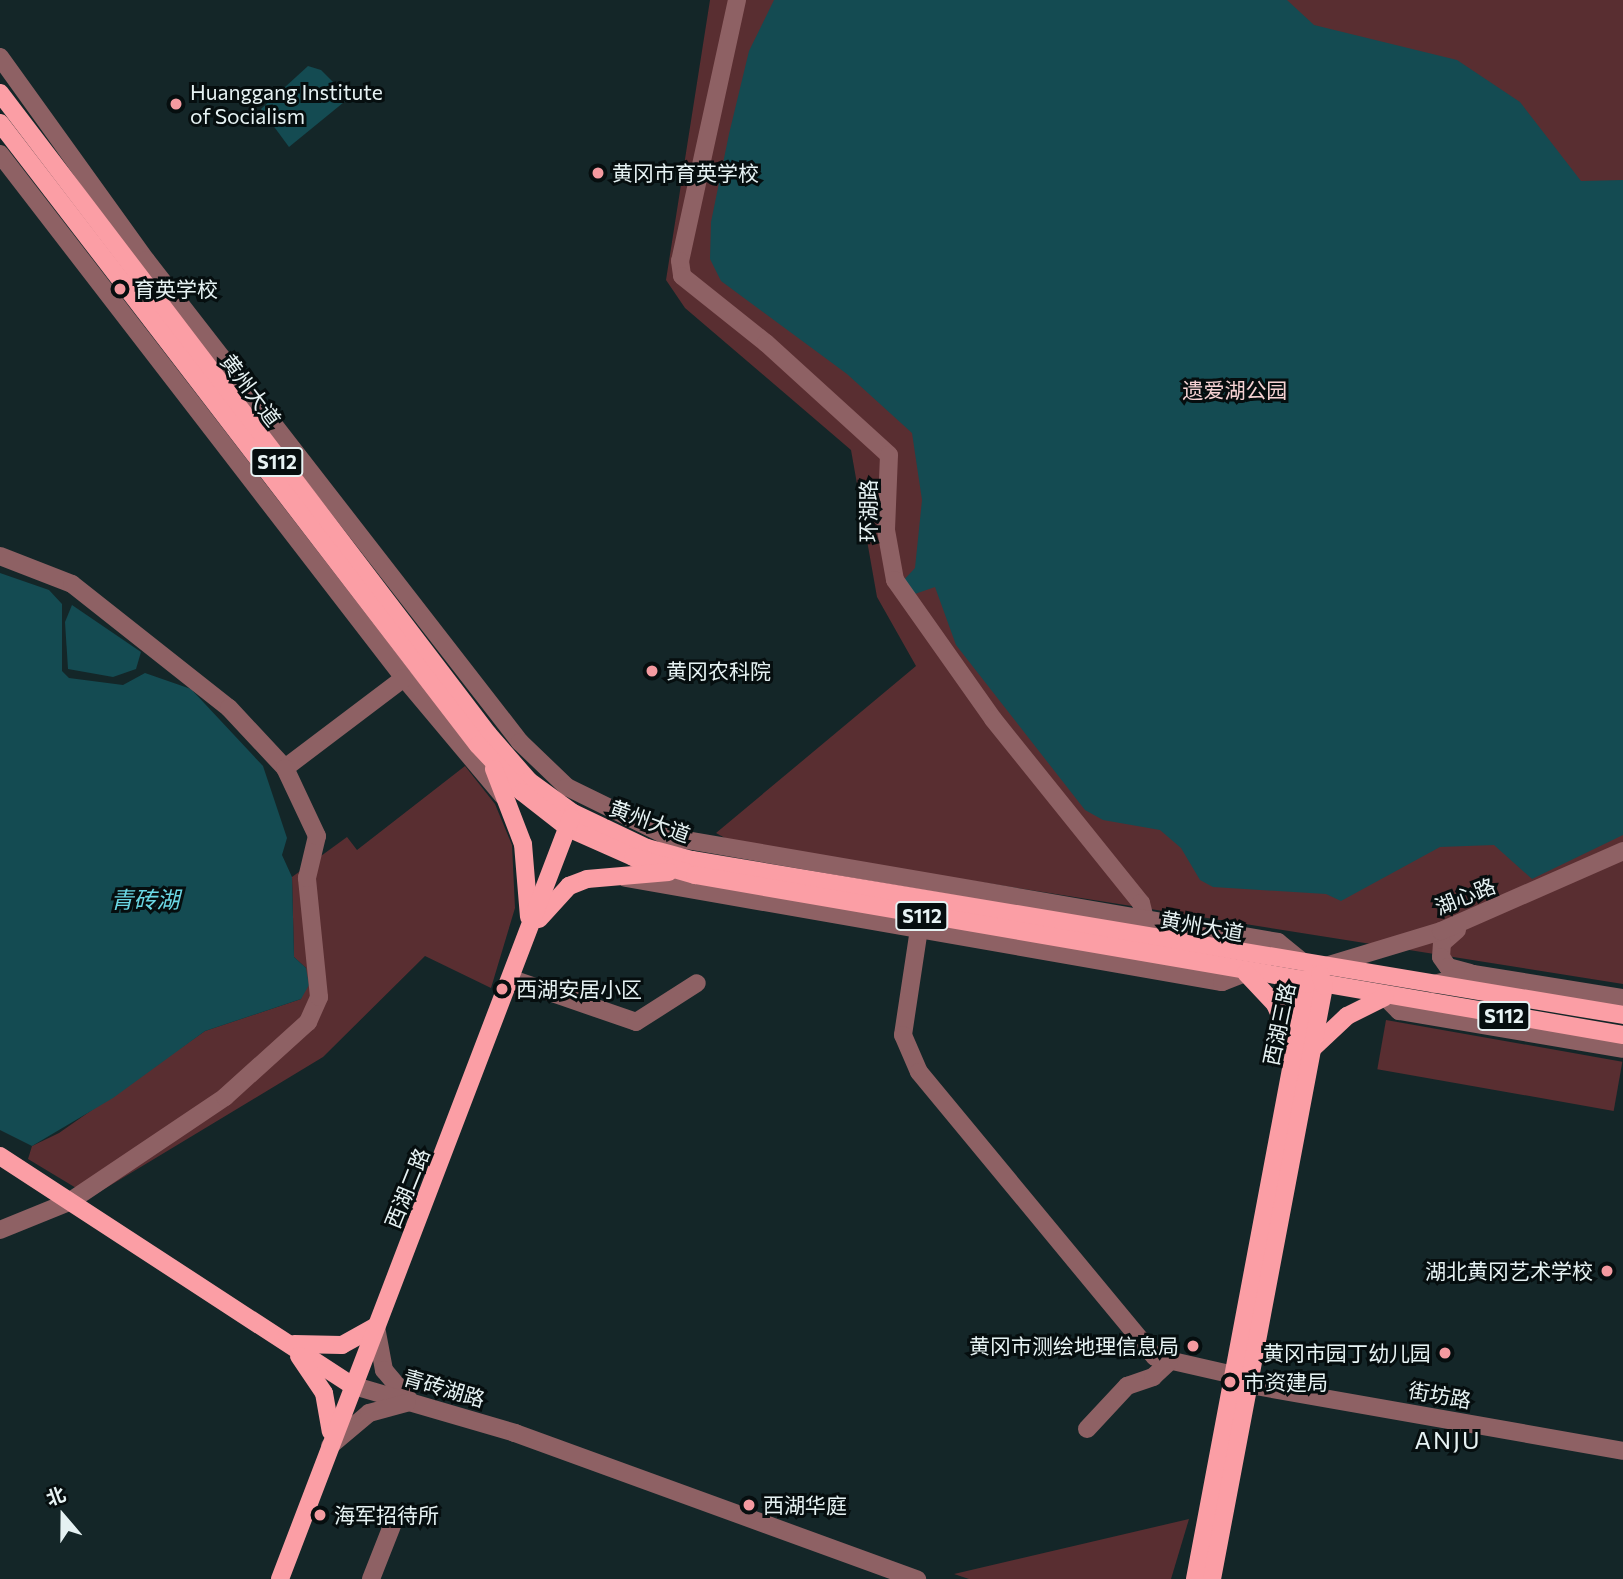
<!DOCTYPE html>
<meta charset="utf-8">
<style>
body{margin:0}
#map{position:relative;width:1623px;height:1579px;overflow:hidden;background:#142628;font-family:Commissioner,"Noto Sans SC",sans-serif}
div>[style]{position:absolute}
.green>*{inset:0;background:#592e31;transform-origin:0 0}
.water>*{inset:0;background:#144b52}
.minor>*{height:18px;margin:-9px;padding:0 9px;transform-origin:9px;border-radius:9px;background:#8e6164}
.major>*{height:18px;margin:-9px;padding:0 9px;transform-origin:9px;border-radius:9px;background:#fb9ea5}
.dots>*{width:19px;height:19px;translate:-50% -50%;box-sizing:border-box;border:4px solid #060e0f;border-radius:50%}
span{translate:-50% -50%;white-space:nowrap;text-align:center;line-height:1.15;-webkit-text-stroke:6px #060e0f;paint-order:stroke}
.shield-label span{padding:2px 5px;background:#060e0f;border:2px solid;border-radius:5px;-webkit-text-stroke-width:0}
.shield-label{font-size:19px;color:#e6f2f3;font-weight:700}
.poi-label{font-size:21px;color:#e6f2f3}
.left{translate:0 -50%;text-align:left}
.right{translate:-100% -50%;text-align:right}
.street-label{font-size:21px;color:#e6f2f3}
.park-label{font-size:21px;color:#f6d2d3}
.water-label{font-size:23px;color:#6bd8e5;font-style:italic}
.quarter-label{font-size:24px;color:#e6f2f3;letter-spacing:2px}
.north{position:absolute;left:28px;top:1481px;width:70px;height:70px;-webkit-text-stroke:5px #060e0f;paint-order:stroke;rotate:340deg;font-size:19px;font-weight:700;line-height:28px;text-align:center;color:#e6f2f3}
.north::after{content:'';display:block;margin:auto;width:24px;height:32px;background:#e6f2f3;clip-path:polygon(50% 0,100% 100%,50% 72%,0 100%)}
</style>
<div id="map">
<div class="green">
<i style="clip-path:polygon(710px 0,1623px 0,1623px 984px,734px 843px,716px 833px,916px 666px,877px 597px,851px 450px,685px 308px,666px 280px)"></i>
<i style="clip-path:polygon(465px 766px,495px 804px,512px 845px,515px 908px,491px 988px,425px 956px,323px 1057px,91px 1197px,28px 1159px,32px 1146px,59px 1133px,205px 1031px,301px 999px,306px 968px,294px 957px,292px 877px,347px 837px,357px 850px)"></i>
<i style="left:1386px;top:1020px;width:240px;height:50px;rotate:10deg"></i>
<i style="clip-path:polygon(1189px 1519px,1171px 1579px,969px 1579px,954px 1574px)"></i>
</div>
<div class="water">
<i style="clip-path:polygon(774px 0,1287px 0,1314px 25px,1457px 60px,1520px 102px,1581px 181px,1623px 180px,1623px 835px,1532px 879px,1494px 845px,1440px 847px,1341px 901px,1326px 894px,1213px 887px,1200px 880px,1181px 848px,1160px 830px,1103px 820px,1085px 810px,956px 645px,935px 587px,912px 595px,901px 583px,915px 568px,922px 500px,912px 433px,847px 374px,721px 281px,710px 259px,711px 222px,729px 134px,749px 51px)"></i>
<i style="clip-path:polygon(308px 66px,321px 70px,349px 98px,289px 147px,261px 109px)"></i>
<i style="clip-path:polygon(0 573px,49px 590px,62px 604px,62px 671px,69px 678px,123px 685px,145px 673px,191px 689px,263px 766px,287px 838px,282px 855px,292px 877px,294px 957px,306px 968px,309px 985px,301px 999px,205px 1031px,113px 1098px,32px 1146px,0 1130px)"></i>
<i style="clip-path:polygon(72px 605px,141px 652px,136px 669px,113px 677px,68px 669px,65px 622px)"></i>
</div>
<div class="minor">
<i style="left:737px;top:0;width:267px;rotate:102.3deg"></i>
<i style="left:680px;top:261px;width:15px;rotate:82deg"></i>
<i style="left:682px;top:276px;width:107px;rotate:38.6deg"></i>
<i style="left:766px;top:343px;width:166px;rotate:42.3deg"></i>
<i style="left:889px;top:455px;width:75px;rotate:92.3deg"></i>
<i style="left:886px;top:530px;width:51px;rotate:79.8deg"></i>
<i style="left:895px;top:580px;width:170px;rotate:54.8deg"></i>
<i style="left:993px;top:719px;width:236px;rotate:51.2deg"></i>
<i style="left:1141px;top:903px;width:29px;rotate:76deg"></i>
<i style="left:0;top:57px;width:250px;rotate:54.3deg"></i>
<i style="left:146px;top:260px;width:610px;rotate:52.19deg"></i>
<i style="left:520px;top:742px;width:65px;rotate:43.8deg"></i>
<i style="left:567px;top:787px;width:114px;rotate:26.1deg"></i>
<i style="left:669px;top:837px;width:618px;rotate:9.78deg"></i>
<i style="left:1278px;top:942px;width:36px;rotate:39deg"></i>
<i style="left:0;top:154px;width:662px;rotate:52.37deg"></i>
<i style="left:404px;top:678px;width:154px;rotate:50deg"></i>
<i style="left:0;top:556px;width:77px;rotate:21.3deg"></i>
<i style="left:72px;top:584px;width:200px;rotate:38.3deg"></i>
<i style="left:229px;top:708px;width:82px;rotate:47deg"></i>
<i style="left:285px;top:768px;width:149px;rotate:-37.1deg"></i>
<i style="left:626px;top:878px;width:605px;rotate:9.9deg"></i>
<i style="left:1222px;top:982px;width:26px;rotate:-21deg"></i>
<i style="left:919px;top:929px;width:107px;rotate:98.6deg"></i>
<i style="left:903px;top:1035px;width:40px;rotate:66.6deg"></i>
<i style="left:919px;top:1072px;width:370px;rotate:50.4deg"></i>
<i style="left:1155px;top:1357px;width:81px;rotate:12.8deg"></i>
<i style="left:1457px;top:930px;width:20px;rotate:139deg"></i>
<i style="left:1442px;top:943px;width:14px;rotate:94deg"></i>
<i style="left:1441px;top:957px;width:12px;rotate:55deg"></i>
<i style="left:1448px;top:967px;width:23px;rotate:15deg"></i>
<i style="left:1322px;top:967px;width:124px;rotate:-16.8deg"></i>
<i style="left:1441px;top:931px;width:199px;rotate:-23.7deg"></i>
<i style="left:512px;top:979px;width:131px;rotate:19.1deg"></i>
<i style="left:636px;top:1022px;width:72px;rotate:-32.6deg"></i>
<i style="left:1434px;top:984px;width:40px;rotate:-14.4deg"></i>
<i style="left:1473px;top:974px;width:152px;rotate:9.1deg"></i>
<i style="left:1385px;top:997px;width:20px;rotate:45deg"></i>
<i style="left:1399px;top:1011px;width:227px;rotate:9.6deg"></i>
<i style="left:0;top:1230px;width:74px;rotate:-22.1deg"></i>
<i style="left:69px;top:1202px;width:188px;rotate:-33.9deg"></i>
<i style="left:225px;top:1097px;width:112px;rotate:-42.1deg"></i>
<i style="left:308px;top:1022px;width:27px;rotate:-66deg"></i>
<i style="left:319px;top:997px;width:120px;rotate:-95.8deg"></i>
<i style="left:307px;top:878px;width:43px;rotate:-76.6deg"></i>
<i style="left:317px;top:836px;width:75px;rotate:-115.2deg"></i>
<i style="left:376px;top:1327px;width:44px;rotate:79.5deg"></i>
<i style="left:384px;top:1370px;width:39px;rotate:50deg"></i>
<i style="left:351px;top:1385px;width:171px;rotate:16.3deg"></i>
<i style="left:515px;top:1433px;width:428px;rotate:20deg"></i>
<i style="left:1250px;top:1385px;width:379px;rotate:10deg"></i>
<i style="left:1087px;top:1429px;width:59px;rotate:-47.1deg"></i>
<i style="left:1127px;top:1386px;width:28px;rotate:-19deg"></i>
<i style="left:1153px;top:1377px;width:22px;rotate:-43deg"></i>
<i style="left:330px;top:1446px;width:51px;rotate:-40.2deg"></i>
<i style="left:369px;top:1413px;width:39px;rotate:-15deg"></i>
<i style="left:371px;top:1579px;width:66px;rotate:-68.5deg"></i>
</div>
<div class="major">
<i style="left:0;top:93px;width:806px;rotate:52.72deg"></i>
<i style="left:488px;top:734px;width:62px;rotate:48.9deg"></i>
<i style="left:529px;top:781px;width:54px;rotate:36deg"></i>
<i style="left:573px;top:813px;width:82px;rotate:25.3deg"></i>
<i style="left:647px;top:848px;width:47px;rotate:14.9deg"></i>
<i style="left:692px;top:860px;width:944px;rotate:9.45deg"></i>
<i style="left:0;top:123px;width:784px;rotate:52.46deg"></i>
<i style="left:478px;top:745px;width:64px;rotate:46.9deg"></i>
<i style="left:522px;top:792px;width:58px;rotate:38deg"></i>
<i style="left:568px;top:828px;width:71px;rotate:24deg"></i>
<i style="left:633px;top:857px;width:65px;rotate:16.2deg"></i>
<i style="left:695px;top:875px;width:942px;rotate:9.78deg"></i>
<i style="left:494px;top:769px;width:80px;rotate:68.9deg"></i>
<i style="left:523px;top:844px;width:73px;rotate:85.3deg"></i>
<i style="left:539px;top:919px;width:45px;rotate:-47.7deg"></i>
<i style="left:569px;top:886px;width:19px;rotate:-21deg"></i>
<i style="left:587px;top:879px;width:82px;rotate:-4.9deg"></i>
<i style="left:1246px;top:973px;width:42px;rotate:46.9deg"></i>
<i style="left:1275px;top:1004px;width:49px;rotate:66deg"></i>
<i style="left:1312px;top:1049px;width:48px;rotate:-43.3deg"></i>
<i style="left:1347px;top:1016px;width:42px;rotate:-26.6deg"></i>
<i style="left:0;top:1156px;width:419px;rotate:33.1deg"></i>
<i style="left:294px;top:1344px;width:48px;rotate:1.2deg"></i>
<i style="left:342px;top:1345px;width:39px;rotate:-29deg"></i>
<i style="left:299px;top:1356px;width:45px;rotate:56deg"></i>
<i style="left:324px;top:1393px;width:39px;rotate:80deg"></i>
<i style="left:280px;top:1579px;width:815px;rotate:-69.07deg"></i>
<i style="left:1195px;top:1579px;width:605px;rotate:-79.34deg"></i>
<i style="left:1307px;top:984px;width:12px;rotate:-55deg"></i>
<i style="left:1212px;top:1579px;width:603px;rotate:-79.3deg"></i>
<i style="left:1324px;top:986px;width:12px;rotate:-110deg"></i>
</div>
<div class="dots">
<i style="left:176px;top:104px;background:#f49aa0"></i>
<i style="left:598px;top:173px;background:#f49aa0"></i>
<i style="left:120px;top:289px;background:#f49aa0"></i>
<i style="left:652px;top:671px;background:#f49aa0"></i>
<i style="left:502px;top:989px;background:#f49aa0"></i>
<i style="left:1607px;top:1271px;background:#f49aa0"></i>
<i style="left:1193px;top:1346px;background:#f49aa0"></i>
<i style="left:1445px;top:1353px;background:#f49aa0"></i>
<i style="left:1230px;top:1382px;background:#f49aa0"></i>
<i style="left:749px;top:1505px;background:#f49aa0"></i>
<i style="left:320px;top:1515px;background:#f49aa0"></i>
</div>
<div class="shield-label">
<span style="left:277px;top:462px">S112</span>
<span style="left:922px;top:916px">S112</span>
<span style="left:1504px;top:1016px">S112</span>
</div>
<div class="poi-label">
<span class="left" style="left:190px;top:104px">Huanggang Institute<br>of Socialism</span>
<span class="left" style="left:612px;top:173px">黄冈市育英学校</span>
<span class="left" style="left:134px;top:289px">育英学校</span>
<span class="left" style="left:666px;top:671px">黄冈农科院</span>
<span class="left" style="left:516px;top:989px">西湖安居小区</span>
<span class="right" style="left:1593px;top:1271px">湖北黄冈艺术学校</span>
<span class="right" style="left:1179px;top:1346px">黄冈市测绘地理信息局</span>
<span class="right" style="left:1431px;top:1353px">黄冈市园丁幼儿园</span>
<span class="left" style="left:1244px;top:1382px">市资建局</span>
<span class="left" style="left:763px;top:1505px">西湖华庭</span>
<span class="left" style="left:334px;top:1515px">海军招待所</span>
</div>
<div class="street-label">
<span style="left:251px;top:390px;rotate:53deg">黄州大道</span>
<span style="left:868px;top:511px;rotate:-90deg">环湖路</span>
<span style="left:650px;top:821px;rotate:20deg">黄州大道</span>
<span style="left:1465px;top:896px;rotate:-22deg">湖心路</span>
<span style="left:1202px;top:926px;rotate:10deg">黄州大道</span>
<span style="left:1279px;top:1024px;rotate:-78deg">西湖三路</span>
<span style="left:407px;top:1188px;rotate:-68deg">西湖二路</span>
<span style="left:444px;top:1388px;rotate:16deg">青砖湖路</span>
<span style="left:1440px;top:1395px;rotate:10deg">街坊路</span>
</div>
<div class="park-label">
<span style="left:1235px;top:390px">遗爱湖公园</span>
</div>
<div class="water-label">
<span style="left:145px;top:899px">青砖湖</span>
</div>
<div class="quarter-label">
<span style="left:1448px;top:1440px">ANJU</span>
</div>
<div class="north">北</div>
</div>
